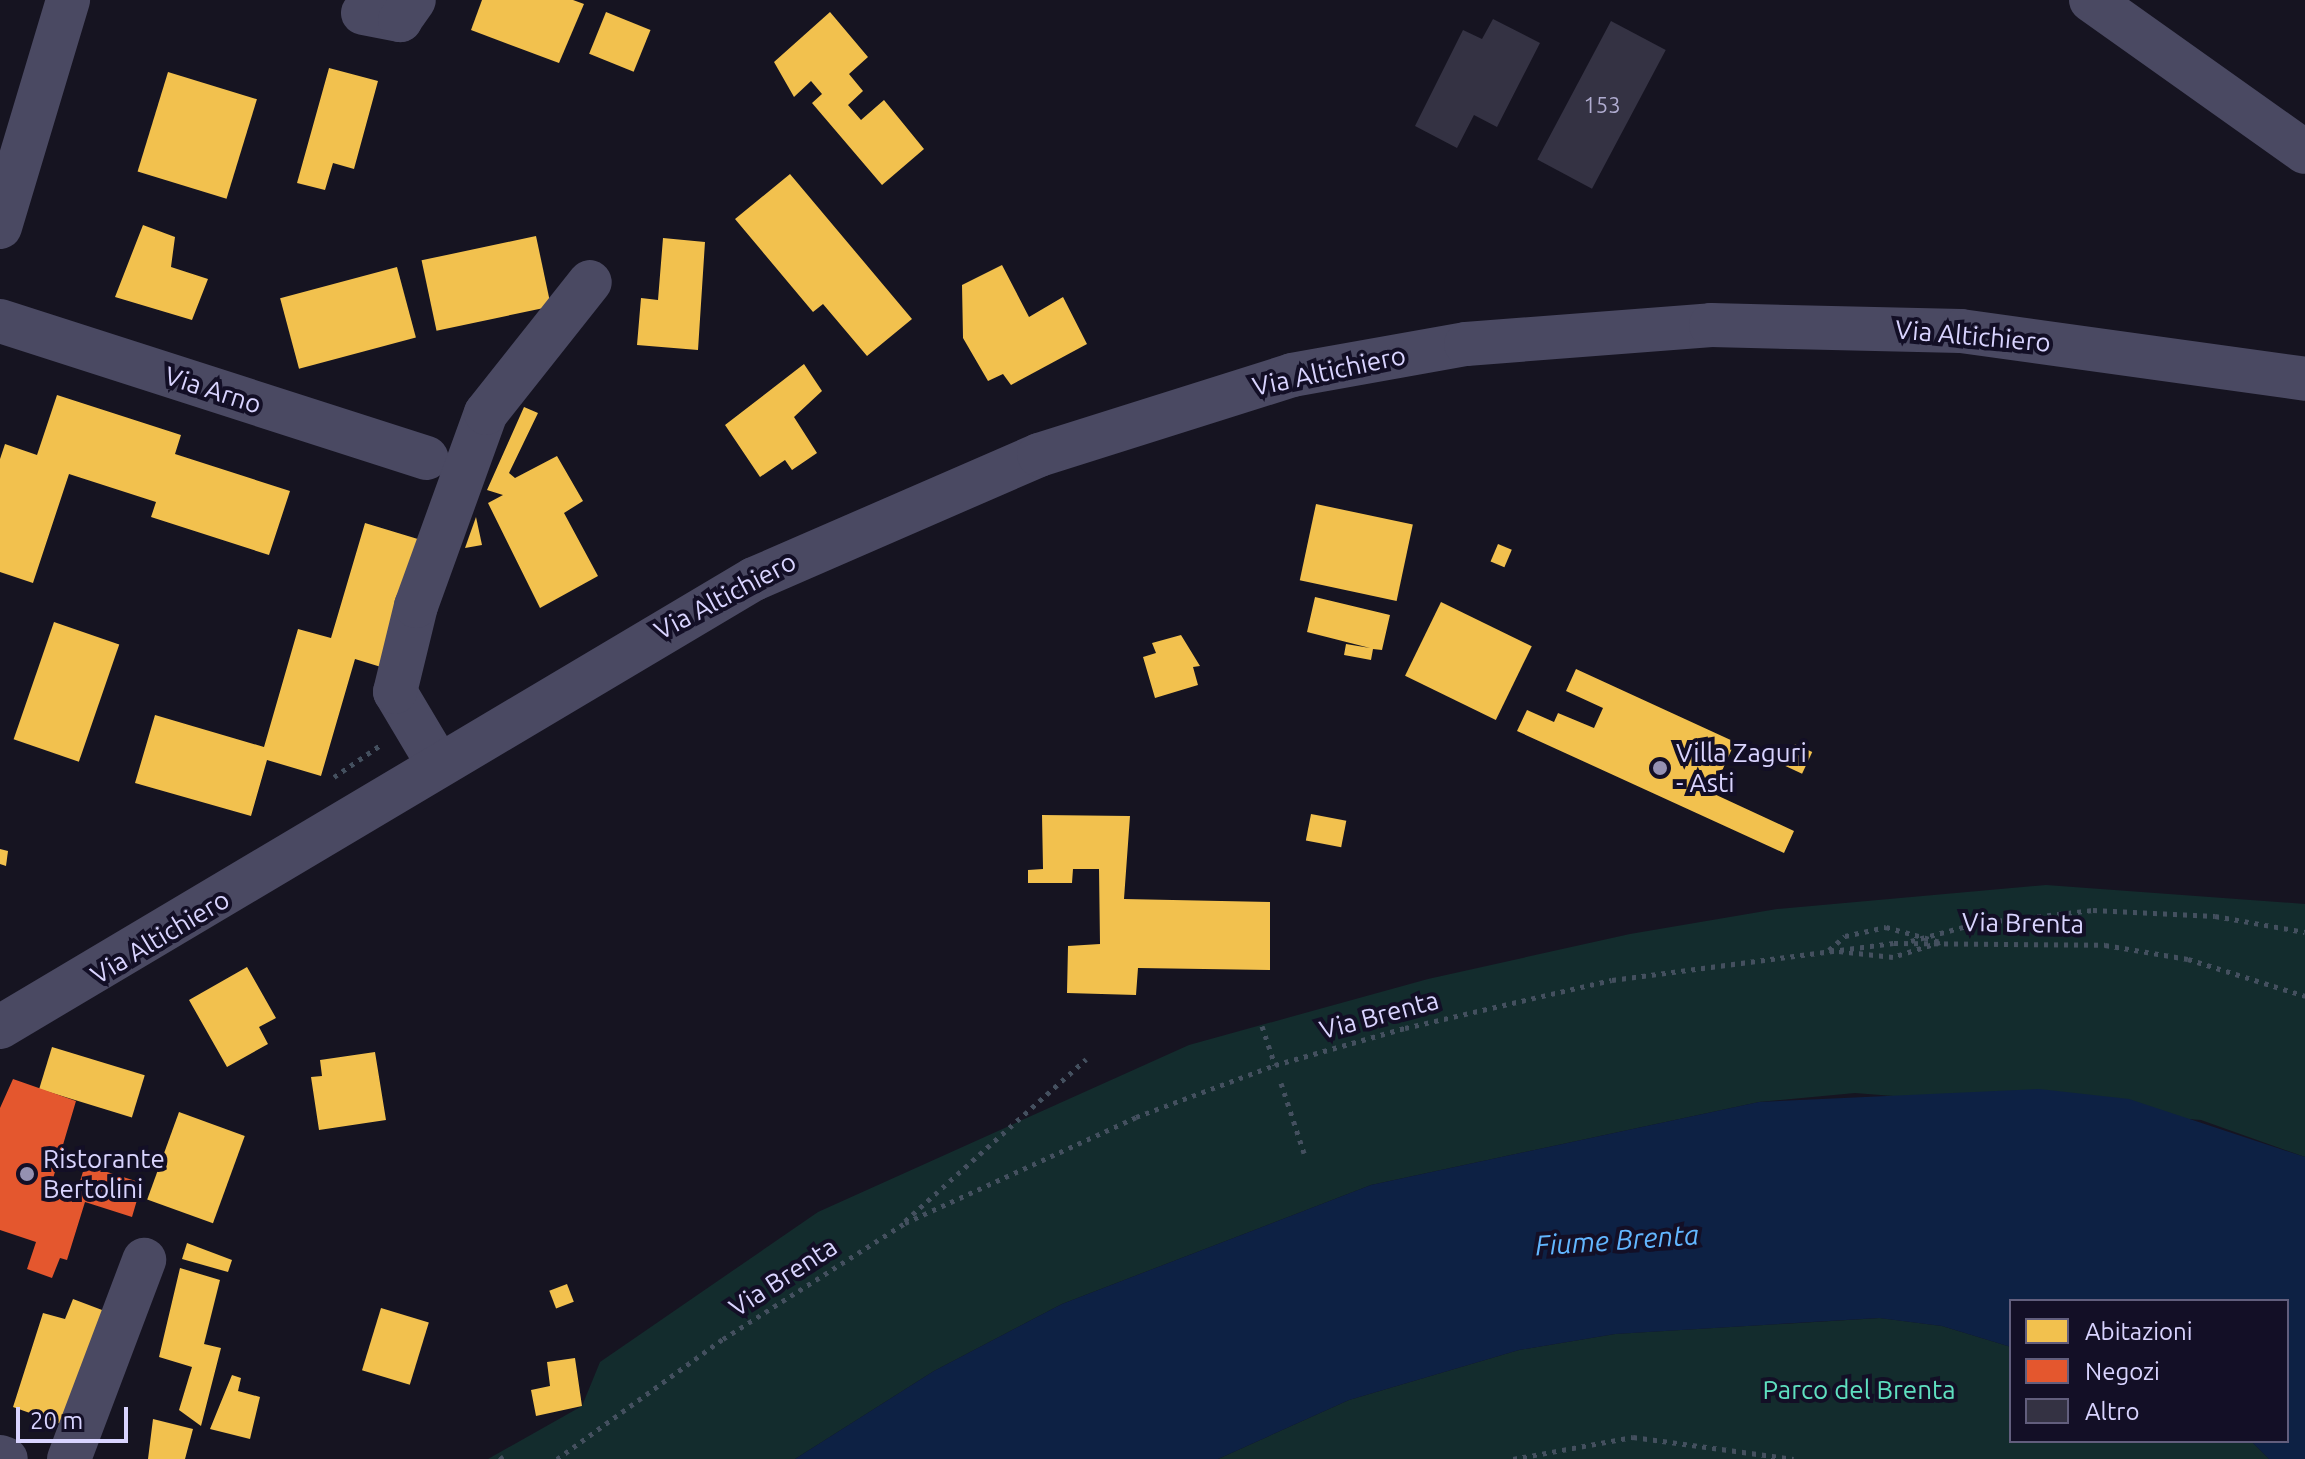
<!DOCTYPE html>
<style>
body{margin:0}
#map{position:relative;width:2305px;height:1459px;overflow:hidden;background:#161421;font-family:Ubuntu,sans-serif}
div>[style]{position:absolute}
.green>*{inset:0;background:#132c2d}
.water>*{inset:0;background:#0d2144}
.homes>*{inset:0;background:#f2c14e;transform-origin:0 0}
.shops>*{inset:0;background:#e4572e}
.building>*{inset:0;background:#343243;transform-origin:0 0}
.path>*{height:5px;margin-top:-2.5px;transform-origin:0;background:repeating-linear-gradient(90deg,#44505f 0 4px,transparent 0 10px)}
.minor>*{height:44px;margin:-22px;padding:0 22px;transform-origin:22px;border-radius:22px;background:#4a4962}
.dots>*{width:22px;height:22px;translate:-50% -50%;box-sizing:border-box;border:4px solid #130f26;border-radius:50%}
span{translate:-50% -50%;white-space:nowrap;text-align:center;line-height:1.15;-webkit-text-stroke:8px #130f26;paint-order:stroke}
.number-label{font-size:22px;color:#b0acd0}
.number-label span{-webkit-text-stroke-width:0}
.street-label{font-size:26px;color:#d9d4ff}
.poi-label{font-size:26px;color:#d9d4ff}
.left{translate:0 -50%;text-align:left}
.park-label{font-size:26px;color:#5fe0c0}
.water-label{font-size:28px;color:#62b6ff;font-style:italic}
.legend{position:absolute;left:2009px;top:1299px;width:280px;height:144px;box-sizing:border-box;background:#130f26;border:2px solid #625e7d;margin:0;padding:10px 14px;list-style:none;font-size:24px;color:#d9d4ff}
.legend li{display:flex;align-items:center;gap:16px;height:40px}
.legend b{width:40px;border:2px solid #625e7d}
.scale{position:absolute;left:16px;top:1407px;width:112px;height:36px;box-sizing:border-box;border:4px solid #d9d4ff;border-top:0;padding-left:10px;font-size:24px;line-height:28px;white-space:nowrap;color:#d9d4ff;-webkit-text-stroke:6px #130f26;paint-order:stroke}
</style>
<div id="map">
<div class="green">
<i style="clip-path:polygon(2046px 885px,2305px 904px,2305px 1157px,2201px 1120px,1855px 1093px,1759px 1102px,1371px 1185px,1062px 1304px,934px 1371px,795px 1459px,488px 1459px,582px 1406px,600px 1362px,818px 1212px,1189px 1045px,1428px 979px,1630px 934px,1777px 909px)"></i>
<i style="clip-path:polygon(1880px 1318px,1942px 1326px,2011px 1347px,2011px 1441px,2251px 1441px,2269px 1459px,1218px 1459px,1349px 1400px,1519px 1350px,1615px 1334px)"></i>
</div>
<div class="water">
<i style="clip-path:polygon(2039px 1089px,2129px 1099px,2305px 1157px,2305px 1459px,2269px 1459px,2251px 1441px,2287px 1441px,2287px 1301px,2011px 1301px,2011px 1347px,1942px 1326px,1879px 1318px,1615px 1334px,1519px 1350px,1349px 1400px,1218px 1459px,795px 1459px,934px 1371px,1062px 1304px,1371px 1185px,1759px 1102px)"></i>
</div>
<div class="homes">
<i style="clip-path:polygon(482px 0,573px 0,584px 4px,559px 63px,471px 30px)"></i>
<i style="left:606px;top:12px;width:48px;height:45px;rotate:22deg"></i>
<i style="clip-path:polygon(830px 12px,868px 57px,849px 74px,863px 91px,848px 105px,861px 120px,884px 100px,924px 149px,882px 185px,812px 103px,822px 94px,811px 81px,794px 97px,774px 62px)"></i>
<i style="clip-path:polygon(329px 68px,378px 81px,354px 169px,333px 163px,325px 190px,297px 183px)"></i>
<i style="left:168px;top:72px;width:93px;height:104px;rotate:17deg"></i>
<i style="clip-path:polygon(790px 174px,912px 319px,867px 356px,823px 304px,813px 312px,735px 219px)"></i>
<i style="clip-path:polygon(143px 225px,175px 237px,171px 267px,208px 279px,192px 320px,115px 297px)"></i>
<i style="left:536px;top:236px;width:72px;height:117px;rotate:78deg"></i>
<i style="clip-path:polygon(663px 238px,705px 242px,698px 350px,637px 345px,641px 298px,658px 300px)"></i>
<i style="clip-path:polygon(1002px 265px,1029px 317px,1063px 297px,1087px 344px,1011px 385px,1003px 374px,988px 381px,963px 338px,962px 285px)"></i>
<i style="left:397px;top:267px;width:73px;height:121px;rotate:75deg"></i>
<i style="clip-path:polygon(804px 364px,822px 391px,794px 417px,817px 453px,792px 470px,785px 460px,760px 477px,725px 425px)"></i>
<i style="clip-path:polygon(57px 395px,181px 435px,175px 454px,290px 491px,269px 555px,151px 517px,156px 502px,69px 474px,33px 583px,0 572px,0 459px,5px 444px,37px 455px)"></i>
<i style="clip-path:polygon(524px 407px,538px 413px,509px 473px,515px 478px,557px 456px,583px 501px,564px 513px,598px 576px,540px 608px,488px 503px,503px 495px,487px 490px)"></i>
<i style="left:1316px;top:504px;width:99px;height:78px;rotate:12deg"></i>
<i style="clip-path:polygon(476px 517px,482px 545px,465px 548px)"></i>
<i style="clip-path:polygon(365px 523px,431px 543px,394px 671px,355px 659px,321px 776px,267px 760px,251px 816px,135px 783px,155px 715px,264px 747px,298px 629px,331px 638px)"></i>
<i style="left:1498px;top:544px;width:15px;height:19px;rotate:23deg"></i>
<i style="clip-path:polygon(1315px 597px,1390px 615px,1382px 650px,1373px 649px,1371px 660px,1344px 655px,1346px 644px,1370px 648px,1307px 632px)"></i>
<i style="left:1441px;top:602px;width:101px;height:82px;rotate:26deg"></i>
<i style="left:54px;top:622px;width:69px;height:124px;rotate:19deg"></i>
<i style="clip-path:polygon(1181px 635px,1200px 666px,1193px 667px,1198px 685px,1155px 698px,1143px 657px,1156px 653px,1152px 643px)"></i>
<i style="clip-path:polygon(1576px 669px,1735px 742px,1712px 793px,1794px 831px,1784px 853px,1517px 731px,1527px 710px,1554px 722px,1558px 713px,1594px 728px,1603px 708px,1566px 691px)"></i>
<i style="left:1795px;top:744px;width:19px;height:24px;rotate:25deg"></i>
<i style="left:1311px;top:814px;width:36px;height:27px;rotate:11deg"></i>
<i style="clip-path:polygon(1042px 815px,1130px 816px,1124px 899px,1270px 902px,1270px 970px,1138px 968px,1136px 995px,1067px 993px,1068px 946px,1100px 944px,1099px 869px,1073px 869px,1072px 883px,1028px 883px,1028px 870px,1043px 869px)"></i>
<i style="clip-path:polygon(0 849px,8px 851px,6px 866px,0 864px)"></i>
<i style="clip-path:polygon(247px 967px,276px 1018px,259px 1027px,268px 1044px,227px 1067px,189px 1000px)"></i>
<i style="left:52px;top:1047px;width:97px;height:44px;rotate:17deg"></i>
<i style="clip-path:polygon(375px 1052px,386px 1120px,319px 1130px,311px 1077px,322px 1076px,320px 1060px)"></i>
<i style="left:179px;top:1112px;width:70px;height:93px;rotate:20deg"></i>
<i style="clip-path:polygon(187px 1243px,232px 1260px,228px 1272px,182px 1259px)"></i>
<i style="clip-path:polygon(180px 1268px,220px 1280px,204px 1344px,221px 1348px,201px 1426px,179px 1410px,192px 1367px,159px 1357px)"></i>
<i style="left:567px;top:1284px;width:19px;height:19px;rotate:69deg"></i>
<i style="clip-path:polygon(73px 1299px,110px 1313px,72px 1428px,13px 1407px,43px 1313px,65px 1319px)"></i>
<i style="left:381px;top:1308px;width:50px;height:65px;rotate:17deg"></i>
<i style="clip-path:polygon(575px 1358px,582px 1406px,536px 1416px,531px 1390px,550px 1386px,547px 1362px)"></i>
<i style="clip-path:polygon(232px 1375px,241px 1378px,238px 1391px,260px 1397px,250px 1439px,210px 1429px)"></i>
<i style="clip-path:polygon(153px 1419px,193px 1429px,185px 1459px,148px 1459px)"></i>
</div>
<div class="shops">
<i style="clip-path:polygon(13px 1079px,76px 1101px,49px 1192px,74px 1201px,85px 1165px,142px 1183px,132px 1217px,85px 1202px,67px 1260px,60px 1258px,52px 1278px,27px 1269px,36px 1242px,0 1230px,0 1108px)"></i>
</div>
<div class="building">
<i style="clip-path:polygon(1493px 19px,1540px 43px,1497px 127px,1474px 115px,1457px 148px,1415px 126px,1463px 30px,1482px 39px)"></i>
<i style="left:1611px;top:21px;width:62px;height:157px;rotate:28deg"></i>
</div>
<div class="path">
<i style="left:334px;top:777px;width:58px;rotate:-34.5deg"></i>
<i style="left:1886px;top:927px;width:56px;rotate:15.5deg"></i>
<i style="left:1940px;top:942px;width:49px;rotate:162.3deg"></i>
<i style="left:1893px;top:957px;width:64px;rotate:-173.8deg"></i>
<i style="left:1829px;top:950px;width:21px;rotate:-41deg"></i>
<i style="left:1845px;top:936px;width:42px;rotate:-12.4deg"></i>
<i style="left:1911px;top:941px;width:69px;rotate:-15deg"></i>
<i style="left:1978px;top:923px;width:116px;rotate:-6.4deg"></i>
<i style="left:2093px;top:910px;width:122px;rotate:2.8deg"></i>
<i style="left:2215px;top:916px;width:91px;rotate:10.1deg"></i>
<i style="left:1262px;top:1026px;width:41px;rotate:71.6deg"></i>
<i style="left:1281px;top:1083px;width:74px;rotate:71.8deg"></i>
<i style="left:905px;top:1221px;width:243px;rotate:-41.8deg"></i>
<i style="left:500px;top:1456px;width:4px;rotate:56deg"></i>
<i style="left:557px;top:1459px;width:205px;rotate:-35.9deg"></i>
<i style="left:723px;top:1339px;width:216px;rotate:-32.5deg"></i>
<i style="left:905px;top:1223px;width:254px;rotate:-24.6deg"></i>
<i style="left:1136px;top:1117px;width:148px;rotate:-20.5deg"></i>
<i style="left:1275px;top:1065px;width:135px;rotate:-15.9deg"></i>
<i style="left:1405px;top:1028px;width:212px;rotate:-13.1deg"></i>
<i style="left:1612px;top:980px;width:284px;rotate:-7.5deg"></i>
<i style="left:1894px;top:943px;width:211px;rotate:0.5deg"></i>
<i style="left:2105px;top:945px;width:84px;rotate:9.6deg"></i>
<i style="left:2188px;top:959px;width:123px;rotate:17.5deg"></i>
<i style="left:1513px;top:1459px;width:122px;rotate:-10.4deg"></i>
<i style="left:1633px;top:1437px;width:162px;rotate:7.8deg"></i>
</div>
<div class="minor">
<i style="left:2091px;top:0;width:262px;rotate:35.4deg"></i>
<i style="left:363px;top:13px;width:38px;rotate:11deg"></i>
<i style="left:400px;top:20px;width:24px;rotate:-55deg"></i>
<i style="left:0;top:227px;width:237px;rotate:-73.3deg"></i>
<i style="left:0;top:321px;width:448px;rotate:17.8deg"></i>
<i style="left:438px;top:764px;width:84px;rotate:-120.8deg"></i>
<i style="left:395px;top:692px;width:89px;rotate:-76.3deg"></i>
<i style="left:416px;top:606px;width:205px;rotate:-70.1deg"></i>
<i style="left:486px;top:413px;width:167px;rotate:-51.6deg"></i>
<i style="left:0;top:1027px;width:877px;rotate:-30.72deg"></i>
<i style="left:754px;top:579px;width:311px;rotate:-23.5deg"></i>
<i style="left:1039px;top:455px;width:265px;rotate:-17.5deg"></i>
<i style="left:1292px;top:375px;width:177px;rotate:-10.1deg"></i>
<i style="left:1466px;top:344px;width:246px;rotate:-4.4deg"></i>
<i style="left:1711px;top:325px;width:250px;rotate:1.4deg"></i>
<i style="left:1961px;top:331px;width:347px;rotate:7.9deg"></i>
<i style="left:0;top:1457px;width:6px;rotate:18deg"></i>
<i style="left:69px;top:1459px;width:213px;rotate:-69.3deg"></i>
</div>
<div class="dots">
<i style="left:1660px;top:768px;background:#9591b1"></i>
<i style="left:27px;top:1174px;background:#9591b1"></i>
</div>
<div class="number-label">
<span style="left:1602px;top:105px">153</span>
</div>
<div class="street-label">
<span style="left:1973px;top:336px;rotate:5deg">Via Altichiero</span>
<span style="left:1329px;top:371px;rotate:-12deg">Via Altichiero</span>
<span style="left:213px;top:390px;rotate:18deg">Via Arno</span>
<span style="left:725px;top:596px;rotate:-28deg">Via Altichiero</span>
<span style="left:2023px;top:923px;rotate:1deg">Via Brenta</span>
<span style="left:160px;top:937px;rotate:-31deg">Via Altichiero</span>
<span style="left:1379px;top:1015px;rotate:-15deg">Via Brenta</span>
<span style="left:783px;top:1277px;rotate:-33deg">Via Brenta</span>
</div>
<div class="poi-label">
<span class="left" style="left:1676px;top:768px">Villa Zaguri<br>- Asti</span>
<span class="left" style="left:43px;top:1174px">Ristorante<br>Bertolini</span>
</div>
<div class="park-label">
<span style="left:1859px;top:1390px">Parco del Brenta</span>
</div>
<div class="water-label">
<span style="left:1617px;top:1240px;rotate:-4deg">Fiume Brenta</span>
</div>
<ul class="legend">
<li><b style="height:22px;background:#f2c14e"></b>Abitazioni</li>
<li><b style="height:22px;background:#e4572e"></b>Negozi</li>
<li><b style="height:22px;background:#343243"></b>Altro</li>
</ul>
<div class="scale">20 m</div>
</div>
